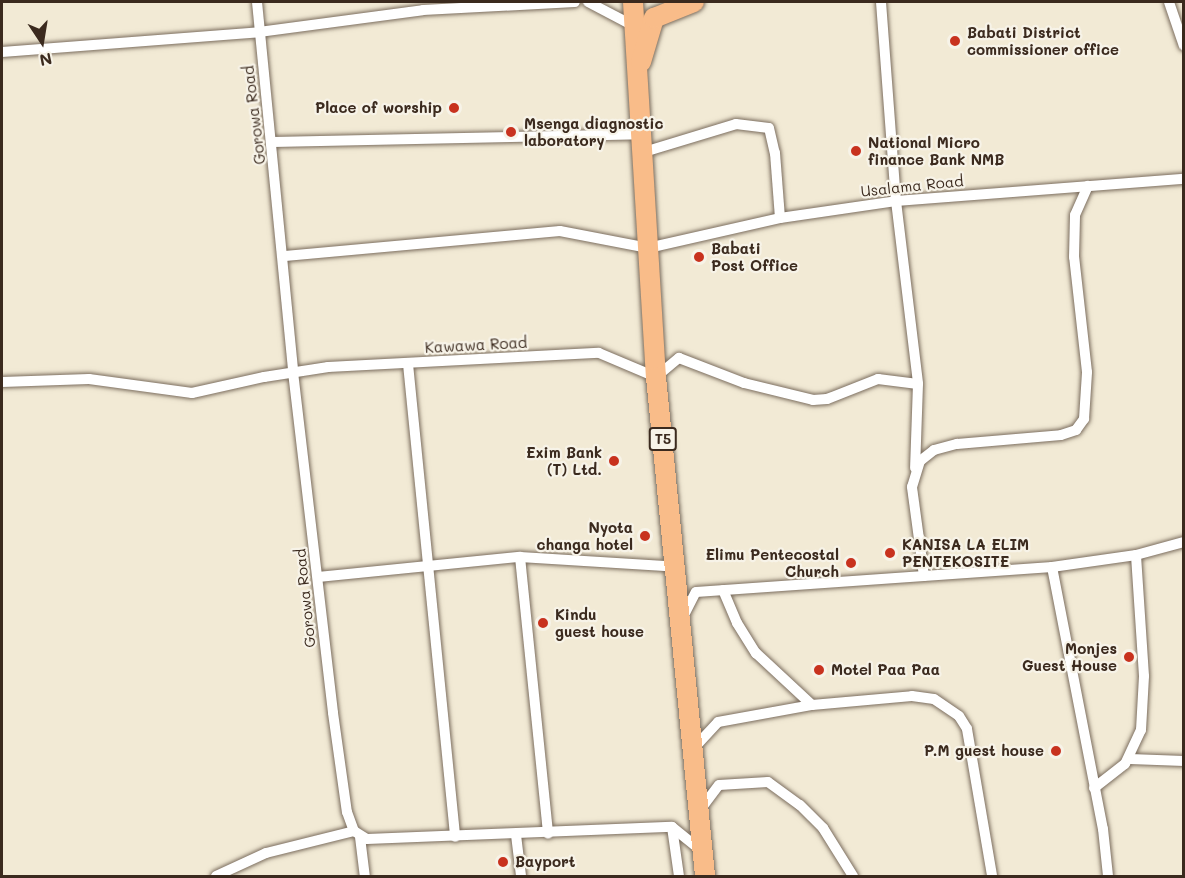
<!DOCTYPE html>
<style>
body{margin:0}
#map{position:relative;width:1185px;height:878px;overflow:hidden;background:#f2ead5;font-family:Mali,sans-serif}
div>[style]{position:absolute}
.roads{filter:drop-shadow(0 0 2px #7b6d5e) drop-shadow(0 0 2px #7b6d5e)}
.street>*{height:10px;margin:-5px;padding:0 5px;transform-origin:5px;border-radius:5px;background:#fff}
.highway>*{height:20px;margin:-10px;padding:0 10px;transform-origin:10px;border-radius:10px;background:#f9bc89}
.dots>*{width:16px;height:16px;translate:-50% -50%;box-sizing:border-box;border:3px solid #f7f3e8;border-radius:50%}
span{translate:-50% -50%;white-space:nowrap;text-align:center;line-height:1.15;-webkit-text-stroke:4.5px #f7f3e8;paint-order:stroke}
.shield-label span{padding:2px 4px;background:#f7f3e8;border:2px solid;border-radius:4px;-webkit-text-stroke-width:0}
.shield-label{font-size:14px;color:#3b2a1e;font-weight:700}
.poi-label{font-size:15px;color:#3b2a1e;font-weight:700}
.left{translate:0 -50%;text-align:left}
.right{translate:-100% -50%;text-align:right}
.street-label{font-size:15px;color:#3b2a1e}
.frame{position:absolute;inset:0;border:3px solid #3b2a1e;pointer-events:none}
.north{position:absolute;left:12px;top:12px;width:60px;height:60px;-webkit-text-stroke:4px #f7f3e8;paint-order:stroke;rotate:168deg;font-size:16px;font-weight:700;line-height:24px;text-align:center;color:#3b2a1e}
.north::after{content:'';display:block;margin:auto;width:21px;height:27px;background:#3b2a1e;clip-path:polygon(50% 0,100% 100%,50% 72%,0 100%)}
</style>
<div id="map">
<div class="roads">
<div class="street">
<i style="left:257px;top:2px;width:372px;rotate:84.4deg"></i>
<i style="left:293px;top:372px;width:343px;rotate:83.3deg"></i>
<i style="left:333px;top:713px;width:100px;rotate:82deg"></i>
<i style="left:347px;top:812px;width:20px;rotate:70deg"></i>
<i style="left:354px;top:831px;width:15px;rotate:32deg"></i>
<i style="left:367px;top:839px;width:305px;rotate:-2.3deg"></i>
<i style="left:672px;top:827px;width:38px;rotate:39deg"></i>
<i style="left:588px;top:2px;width:50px;rotate:27.6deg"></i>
<i style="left:881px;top:2px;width:200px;rotate:85.7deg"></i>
<i style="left:896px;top:201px;width:184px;rotate:83.1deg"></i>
<i style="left:918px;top:384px;width:84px;rotate:92deg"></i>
<i style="left:1169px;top:2px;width:46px;rotate:71.2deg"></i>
<i style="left:2px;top:52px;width:258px;rotate:-4.4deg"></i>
<i style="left:259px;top:32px;width:165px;rotate:-7.6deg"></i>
<i style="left:423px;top:10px;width:152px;rotate:-3deg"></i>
<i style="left:273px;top:142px;width:369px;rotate:-1.2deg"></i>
<i style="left:644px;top:152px;width:96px;rotate:-16.9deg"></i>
<i style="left:736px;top:124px;width:33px;rotate:7deg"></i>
<i style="left:769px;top:128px;width:26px;rotate:77deg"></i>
<i style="left:775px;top:153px;width:65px;rotate:85.6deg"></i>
<i style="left:285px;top:256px;width:276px;rotate:-5.2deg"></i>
<i style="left:560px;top:231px;width:90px;rotate:10.9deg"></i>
<i style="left:648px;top:248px;width:135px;rotate:-12.8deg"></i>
<i style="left:780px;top:218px;width:117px;rotate:-8.3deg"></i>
<i style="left:896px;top:201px;width:289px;rotate:-4.4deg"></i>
<i style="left:408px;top:364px;width:475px;rotate:84.3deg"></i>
<i style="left:2px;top:382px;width:87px;rotate:-2deg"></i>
<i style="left:89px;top:379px;width:104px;rotate:7.7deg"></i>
<i style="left:192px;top:393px;width:74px;rotate:-12.5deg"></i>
<i style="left:264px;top:377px;width:65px;rotate:-8.9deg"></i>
<i style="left:328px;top:367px;width:271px;rotate:-3deg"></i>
<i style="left:599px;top:353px;width:62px;rotate:22.8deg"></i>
<i style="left:656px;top:377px;width:30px;rotate:-40deg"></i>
<i style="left:679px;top:358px;width:70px;rotate:21deg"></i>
<i style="left:744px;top:383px;width:71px;rotate:13.8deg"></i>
<i style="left:813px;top:400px;width:14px;rotate:-4deg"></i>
<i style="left:827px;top:399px;width:55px;rotate:-21.4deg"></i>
<i style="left:878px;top:379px;width:40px;rotate:7.1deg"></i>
<i style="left:520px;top:557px;width:278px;rotate:84.2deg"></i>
<i style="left:1052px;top:567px;width:267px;rotate:79deg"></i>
<i style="left:1103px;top:829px;width:47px;rotate:83.9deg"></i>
<i style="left:924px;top:576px;width:90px;rotate:-97.7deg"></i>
<i style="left:912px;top:487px;width:27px;rotate:-73deg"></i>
<i style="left:920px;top:461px;width:18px;rotate:-38deg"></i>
<i style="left:934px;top:450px;width:24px;rotate:-15deg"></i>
<i style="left:957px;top:444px;width:104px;rotate:-4.9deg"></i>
<i style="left:1061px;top:435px;width:16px;rotate:-18deg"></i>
<i style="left:1076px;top:430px;width:14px;rotate:-54deg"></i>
<i style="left:1084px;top:419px;width:47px;rotate:-86.3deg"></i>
<i style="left:1087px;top:372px;width:116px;rotate:-96.4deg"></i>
<i style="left:1074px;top:257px;width:42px;rotate:-88.6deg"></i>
<i style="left:1075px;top:215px;width:32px;rotate:-66deg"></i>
<i style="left:318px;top:577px;width:203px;rotate:-5.7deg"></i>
<i style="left:520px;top:557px;width:157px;rotate:3.6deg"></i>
<i style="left:723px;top:590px;width:36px;rotate:67deg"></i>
<i style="left:737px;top:623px;width:36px;rotate:58deg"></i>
<i style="left:756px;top:653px;width:76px;rotate:42.9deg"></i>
<i style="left:682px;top:619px;width:30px;rotate:-63deg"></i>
<i style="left:696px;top:592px;width:357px;rotate:-4deg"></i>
<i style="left:1052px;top:567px;width:85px;rotate:-8.1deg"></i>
<i style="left:1136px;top:555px;width:50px;rotate:-15.2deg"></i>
<i style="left:693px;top:749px;width:37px;rotate:-47deg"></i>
<i style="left:718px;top:722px;width:96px;rotate:-10.3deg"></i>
<i style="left:812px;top:705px;width:100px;rotate:-5.1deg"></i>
<i style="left:912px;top:696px;width:22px;rotate:8deg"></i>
<i style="left:934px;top:699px;width:30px;rotate:34deg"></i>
<i style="left:959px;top:716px;width:15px;rotate:58deg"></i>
<i style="left:967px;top:729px;width:149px;rotate:80.3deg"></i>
<i style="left:1130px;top:759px;width:54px;rotate:2.1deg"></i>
<i style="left:1094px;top:788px;width:39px;rotate:-38deg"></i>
<i style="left:1125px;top:764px;width:38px;rotate:-65deg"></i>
<i style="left:1141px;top:730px;width:54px;rotate:-86.8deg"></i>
<i style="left:1144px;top:676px;width:121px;rotate:-93.8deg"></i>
<i style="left:700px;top:810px;width:31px;rotate:-53deg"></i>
<i style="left:719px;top:785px;width:49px;rotate:-3.5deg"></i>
<i style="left:768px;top:782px;width:39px;rotate:36deg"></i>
<i style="left:800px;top:805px;width:33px;rotate:45deg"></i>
<i style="left:823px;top:828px;width:57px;rotate:58deg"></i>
<i style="left:672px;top:827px;width:49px;rotate:81.9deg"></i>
<i style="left:516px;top:835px;width:41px;rotate:83deg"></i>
<i style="left:360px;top:837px;width:39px;rotate:83deg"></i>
<i style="left:216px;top:876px;width:55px;rotate:-24.7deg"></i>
<i style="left:266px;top:853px;width:91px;rotate:-14deg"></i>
</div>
<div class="highway">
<i style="left:633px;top:2px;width:376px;rotate:86.5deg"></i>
<i style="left:656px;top:377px;width:501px;rotate:84.39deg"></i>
<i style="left:641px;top:62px;width:46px;rotate:-73.5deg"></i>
<i style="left:654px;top:18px;width:43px;rotate:-21.8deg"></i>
</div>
</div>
<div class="dots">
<i style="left:955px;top:41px;background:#c8321e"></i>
<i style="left:454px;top:108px;background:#c8321e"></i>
<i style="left:511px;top:132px;background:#c8321e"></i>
<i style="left:856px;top:151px;background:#c8321e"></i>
<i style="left:699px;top:257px;background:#c8321e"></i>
<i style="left:614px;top:461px;background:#c8321e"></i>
<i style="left:645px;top:536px;background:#c8321e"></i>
<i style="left:890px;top:553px;background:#c8321e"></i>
<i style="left:851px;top:563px;background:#c8321e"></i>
<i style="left:543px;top:623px;background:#c8321e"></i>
<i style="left:1129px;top:657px;background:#c8321e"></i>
<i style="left:819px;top:670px;background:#c8321e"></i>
<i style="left:1056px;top:751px;background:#c8321e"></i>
<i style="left:503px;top:862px;background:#c8321e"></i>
</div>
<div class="shield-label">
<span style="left:663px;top:439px">T5</span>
</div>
<div class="poi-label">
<span class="left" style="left:967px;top:41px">Babati District<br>commissioner office</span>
<span class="right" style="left:442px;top:108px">Place of worship</span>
<span class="left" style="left:524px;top:132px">Msenga diagnostic<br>laboratory</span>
<span class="left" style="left:868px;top:151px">National Micro<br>finance Bank NMB</span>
<span class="left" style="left:711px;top:257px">Babati<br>Post Office</span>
<span class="right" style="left:602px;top:461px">Exim Bank<br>(T) Ltd.</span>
<span class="right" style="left:633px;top:536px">Nyota<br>changa hotel</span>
<span class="left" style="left:902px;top:553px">KANISA LA ELIM<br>PENTEKOSITE</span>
<span class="right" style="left:839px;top:563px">Elimu Pentecostal<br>Church</span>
<span class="left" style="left:555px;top:623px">Kindu<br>guest house</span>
<span class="right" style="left:1117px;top:657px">Monjes<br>Guest House</span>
<span class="left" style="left:831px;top:670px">Motel Paa Paa</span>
<span class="right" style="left:1044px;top:751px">P.M guest house</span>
<span class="left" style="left:515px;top:862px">Bayport</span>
</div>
<div class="street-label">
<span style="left:254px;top:115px;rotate:-97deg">Gorowa Road</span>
<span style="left:912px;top:186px;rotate:-6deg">Usalama Road</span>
<span style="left:476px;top:345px;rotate:-3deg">Kawawa Road</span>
<span style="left:305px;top:598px;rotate:-96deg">Gorowa Road</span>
</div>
<div class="frame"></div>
<div class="north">N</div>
</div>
